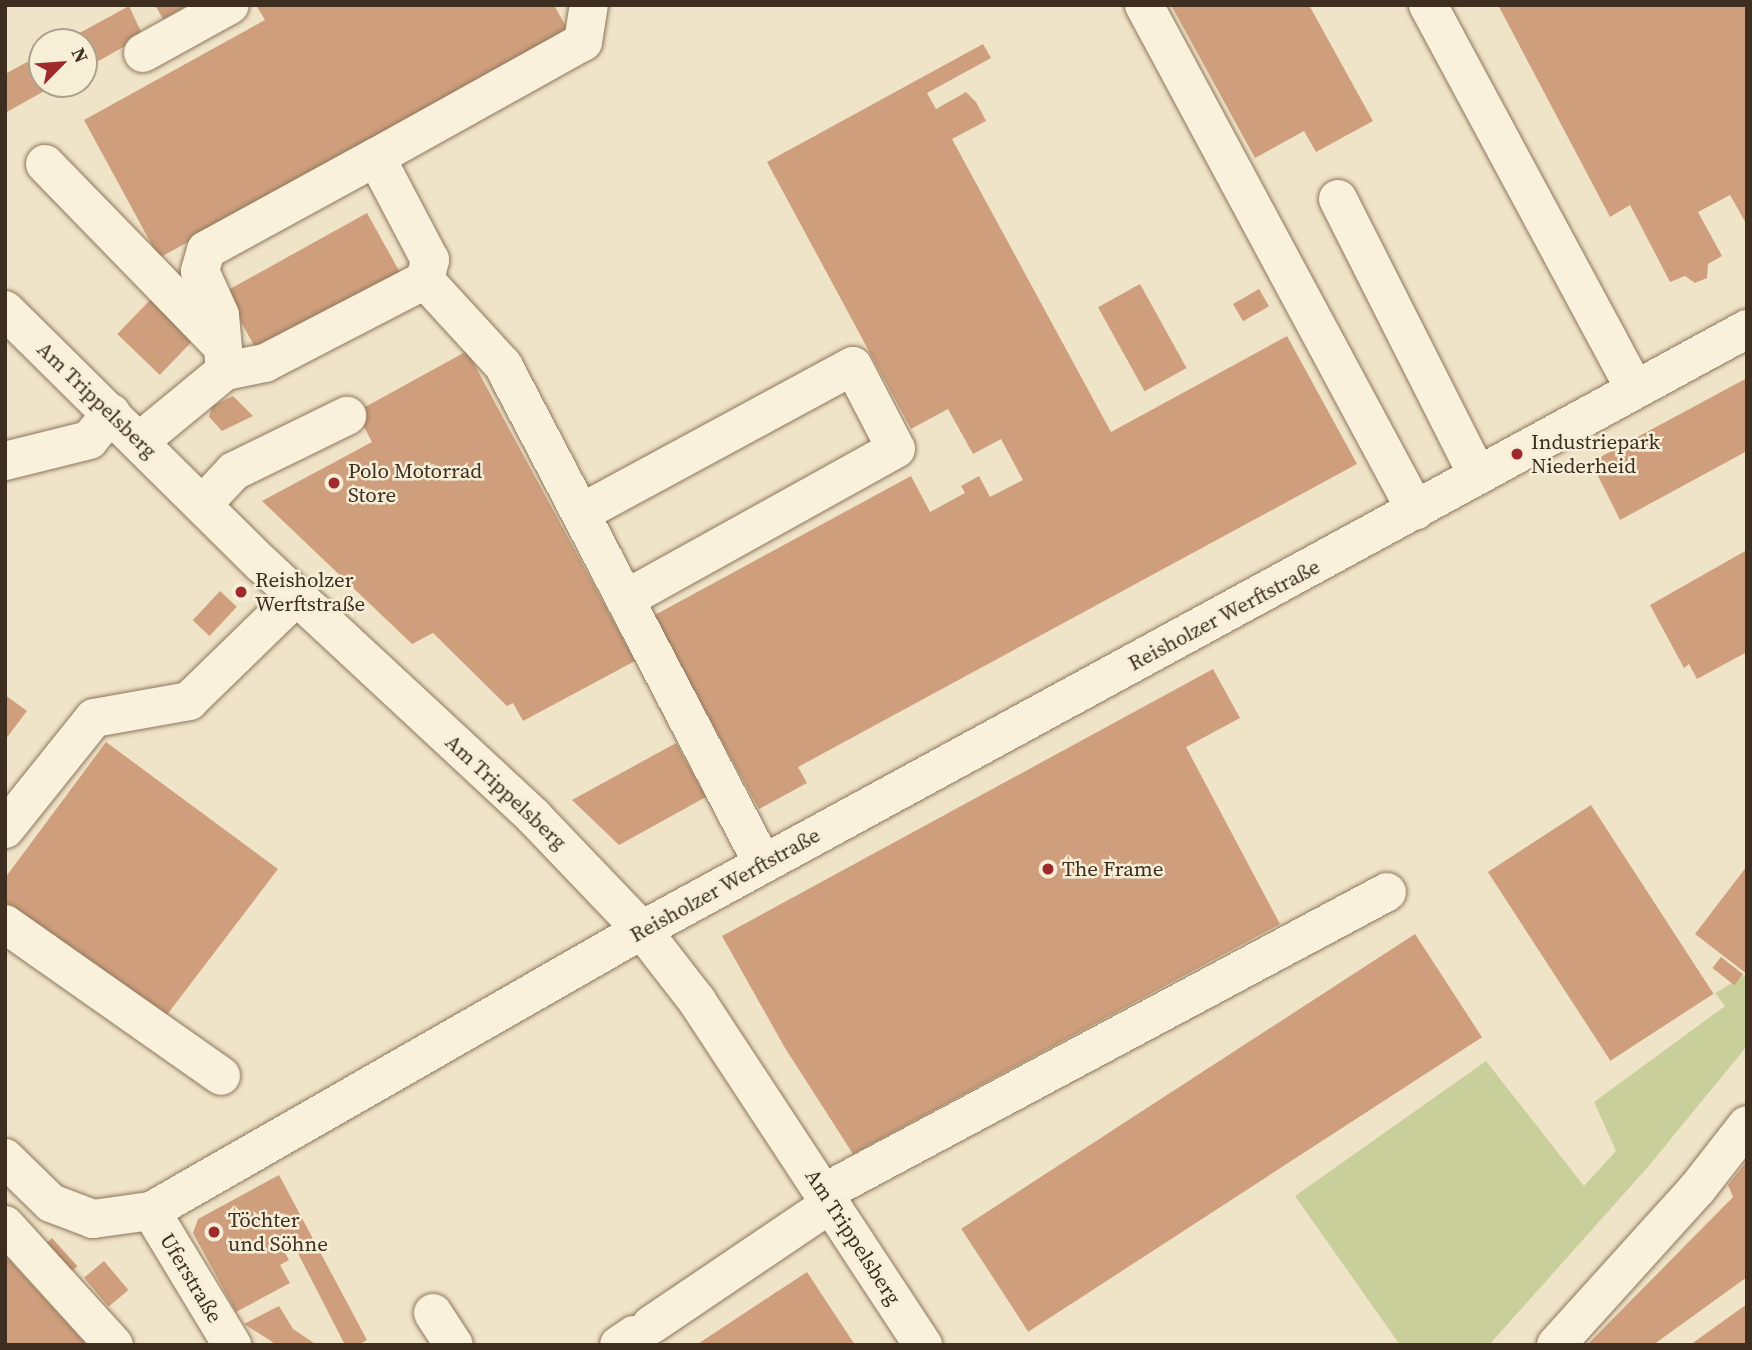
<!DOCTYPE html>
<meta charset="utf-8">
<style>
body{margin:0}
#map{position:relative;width:1752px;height:1350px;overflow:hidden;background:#f0e4c8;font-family:"Source Serif 4",serif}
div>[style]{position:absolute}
.green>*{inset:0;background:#c9cf9b}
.building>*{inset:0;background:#cf9f7d;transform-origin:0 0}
.roads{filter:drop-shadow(0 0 2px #8d765c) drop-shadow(0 0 2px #8d765c)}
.minor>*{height:38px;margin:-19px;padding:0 19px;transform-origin:19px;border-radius:19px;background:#faf1dc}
.dots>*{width:19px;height:19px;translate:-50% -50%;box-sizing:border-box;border:4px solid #f7eed8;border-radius:50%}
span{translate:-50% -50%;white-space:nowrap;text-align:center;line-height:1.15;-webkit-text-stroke:5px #f7eed8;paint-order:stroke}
.street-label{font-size:21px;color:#3d2e20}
.poi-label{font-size:21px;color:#3d2e20}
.left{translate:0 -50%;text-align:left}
.frame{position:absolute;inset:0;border:7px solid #3d2e20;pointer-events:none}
.north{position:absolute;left:28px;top:28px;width:70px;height:70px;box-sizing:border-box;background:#f7eed8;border:2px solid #ada18e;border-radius:50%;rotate:65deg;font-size:19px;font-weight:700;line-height:28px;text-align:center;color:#3d2e20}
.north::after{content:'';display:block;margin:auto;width:24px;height:32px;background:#9e2a2b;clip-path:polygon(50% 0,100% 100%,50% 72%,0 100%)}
</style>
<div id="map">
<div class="green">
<i style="clip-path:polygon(1747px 974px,1747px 1046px,1647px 1168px,1489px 1345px,1400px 1345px,1295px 1196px,1486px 1061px,1584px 1186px,1616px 1151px,1594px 1102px,1725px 1006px,1715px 993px)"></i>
</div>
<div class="building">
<i style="clip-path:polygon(155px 5px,188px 5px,163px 19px)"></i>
<i style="clip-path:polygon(256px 5px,554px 5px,569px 32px,159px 258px,84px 120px,265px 20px)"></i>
<i style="clip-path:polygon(1171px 5px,1309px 5px,1373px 121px,1316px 152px,1304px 131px,1255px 158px)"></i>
<i style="clip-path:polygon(1498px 5px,1747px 5px,1747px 225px,1730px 195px,1698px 212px,1722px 256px,1708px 264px,1707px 278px,1695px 283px,1685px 276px,1670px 282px,1630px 205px,1610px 217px)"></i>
<i style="clip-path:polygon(129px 6px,143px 36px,84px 69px,84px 42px,63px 42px)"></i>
<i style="clip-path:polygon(983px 44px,991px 58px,927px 93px,936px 109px,966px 92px,976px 102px,986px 121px,952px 139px,1111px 432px,1287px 336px,1357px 464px,798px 767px,807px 783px,759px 809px,653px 616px,911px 476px,930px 512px,965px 493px,961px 486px,979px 476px,990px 497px,1023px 480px,1001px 439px,973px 454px,948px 409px,911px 429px,767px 162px)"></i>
<i style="clip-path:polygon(42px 54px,42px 84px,57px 84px,5px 113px,5px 74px)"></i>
<i style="left:367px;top:213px;width:71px;height:163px;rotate:61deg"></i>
<i style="left:1140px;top:284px;width:96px;height:48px;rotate:61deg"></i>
<i style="left:1259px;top:289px;width:20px;height:30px;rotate:60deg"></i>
<i style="left:152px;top:298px;width:59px;height:50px;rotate:44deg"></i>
<i style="clip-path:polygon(467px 351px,635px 661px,523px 721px,513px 703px,507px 706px,433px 633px,412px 644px,262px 501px,372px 442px,356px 412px)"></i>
<i style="clip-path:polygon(1747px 378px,1747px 451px,1620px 520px,1591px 462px)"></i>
<i style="clip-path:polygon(233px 396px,253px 416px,222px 431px,209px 417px,212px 406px)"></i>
<i style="clip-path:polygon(1747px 550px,1747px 652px,1697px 679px,1689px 664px,1684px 668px,1650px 605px)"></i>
<i style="left:220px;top:591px;width:23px;height:40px;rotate:43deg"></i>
<i style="clip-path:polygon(1213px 669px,1240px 718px,1186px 747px,1280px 924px,853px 1154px,785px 1048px,722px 936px)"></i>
<i style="clip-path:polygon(5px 695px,27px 711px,5px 740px)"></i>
<i style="clip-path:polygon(106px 742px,278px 869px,163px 1020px,5px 904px,5px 878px)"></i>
<i style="clip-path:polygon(676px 743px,706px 797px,619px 845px,572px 800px)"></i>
<i style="left:1591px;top:805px;width:225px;height:123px;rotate:57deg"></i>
<i style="clip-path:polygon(1747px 866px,1747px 974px,1695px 934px)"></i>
<i style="left:1415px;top:934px;width:123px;height:541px;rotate:57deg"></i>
<i style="left:1721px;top:957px;width:28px;height:14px;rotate:38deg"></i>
<i style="clip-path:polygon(1747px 1161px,1747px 1277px,1653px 1345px,1587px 1345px,1733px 1197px,1728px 1185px)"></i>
<i style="clip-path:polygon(279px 1175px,367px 1340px,358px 1345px,345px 1345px,288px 1234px,277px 1239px,289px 1260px,280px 1265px,290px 1283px,236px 1312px,193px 1233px,198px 1219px)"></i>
<i style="left:52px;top:1238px;width:38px;height:14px;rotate:48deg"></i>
<i style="clip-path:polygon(5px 1255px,87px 1345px,5px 1345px)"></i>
<i style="left:104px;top:1261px;width:38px;height:26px;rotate:50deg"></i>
<i style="clip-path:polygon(807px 1272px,855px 1345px,696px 1345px)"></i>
<i style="clip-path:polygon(1747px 1304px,1747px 1345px,1690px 1345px)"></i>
<i style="clip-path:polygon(279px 1306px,293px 1329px,317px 1345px,277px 1345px,244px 1324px)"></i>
</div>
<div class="roads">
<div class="minor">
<i style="left:1144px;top:5px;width:574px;rotate:61.74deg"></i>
<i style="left:1428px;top:5px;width:436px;rotate:61.7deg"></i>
<i style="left:143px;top:53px;width:99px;rotate:-28.9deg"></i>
<i style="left:376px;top:157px;width:237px;rotate:-29.1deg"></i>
<i style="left:583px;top:42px;width:37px;rotate:-81deg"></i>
<i style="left:45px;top:164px;width:252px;rotate:45.8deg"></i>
<i style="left:1338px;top:199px;width:310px;rotate:63.2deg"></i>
<i style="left:425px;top:280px;width:115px;rotate:47.5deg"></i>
<i style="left:503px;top:365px;width:563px;rotate:62.48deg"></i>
<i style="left:5px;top:310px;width:361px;rotate:44.7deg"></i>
<i style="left:262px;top:564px;width:371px;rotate:42.9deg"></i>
<i style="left:534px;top:817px;width:156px;rotate:46.3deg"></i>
<i style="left:642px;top:930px;width:90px;rotate:52.2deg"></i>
<i style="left:697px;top:1001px;width:412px;rotate:56.7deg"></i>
<i style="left:140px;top:441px;width:110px;rotate:-39.5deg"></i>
<i style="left:225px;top:371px;width:41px;rotate:-11.3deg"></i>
<i style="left:265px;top:363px;width:180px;rotate:-27.4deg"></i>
<i style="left:425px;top:280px;width:21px;rotate:-76deg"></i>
<i style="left:430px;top:260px;width:116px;rotate:-117.7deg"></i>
<i style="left:376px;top:157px;width:194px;rotate:151.3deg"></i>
<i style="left:206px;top:250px;width:22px;rotate:106deg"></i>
<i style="left:200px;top:271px;width:48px;rotate:65.6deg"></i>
<i style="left:220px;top:315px;width:56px;rotate:84.9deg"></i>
<i style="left:5px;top:461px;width:87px;rotate:-14deg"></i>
<i style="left:89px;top:440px;width:35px;rotate:-50deg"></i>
<i style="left:203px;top:504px;width:45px;rotate:-46.8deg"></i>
<i style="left:234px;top:471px;width:126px;rotate:-26deg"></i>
<i style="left:581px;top:513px;width:309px;rotate:-28.4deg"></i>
<i style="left:853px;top:366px;width:93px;rotate:62.6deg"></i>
<i style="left:896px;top:449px;width:310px;rotate:151deg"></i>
<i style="left:5px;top:829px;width:142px;rotate:-51.3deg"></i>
<i style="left:94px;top:718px;width:97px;rotate:-10.1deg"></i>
<i style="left:189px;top:701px;width:151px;rotate:-44.2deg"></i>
<i style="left:5px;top:924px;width:264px;rotate:35.1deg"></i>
<i style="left:5px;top:1158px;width:64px;rotate:44.4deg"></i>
<i style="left:51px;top:1203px;width:45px;rotate:20.9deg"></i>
<i style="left:93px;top:1219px;width:59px;rotate:-7.9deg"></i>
<i style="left:151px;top:1211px;width:566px;rotate:-29.78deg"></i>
<i style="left:642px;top:930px;width:1258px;rotate:-28.54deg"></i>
<i style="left:825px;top:1192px;width:637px;rotate:-28.09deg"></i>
<i style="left:151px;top:1211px;width:157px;rotate:58.8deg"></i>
<i style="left:5px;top:1225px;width:162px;rotate:47.8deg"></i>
<i style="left:433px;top:1313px;width:38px;rotate:57deg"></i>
<i style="left:651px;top:1325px;width:218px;rotate:-34deg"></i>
<i style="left:619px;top:1345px;width:18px;rotate:-34deg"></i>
<i style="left:1556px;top:1345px;width:210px;rotate:-47.9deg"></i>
<i style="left:1697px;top:1189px;width:81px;rotate:-52deg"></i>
</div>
</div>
<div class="dots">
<i style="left:1517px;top:454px;background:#9e2a2b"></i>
<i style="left:334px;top:483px;background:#9e2a2b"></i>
<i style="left:241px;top:592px;background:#9e2a2b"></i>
<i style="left:1048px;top:869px;background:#9e2a2b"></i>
<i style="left:214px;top:1232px;background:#9e2a2b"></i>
</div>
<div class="street-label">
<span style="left:97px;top:400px;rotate:44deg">Am Trippelsberg</span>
<span style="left:1224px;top:615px;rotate:-28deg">Reisholzer Werftstraße</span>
<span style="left:506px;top:792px;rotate:43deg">Am Trippelsberg</span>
<span style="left:725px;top:885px;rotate:-29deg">Reisholzer Werftstraße</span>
<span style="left:853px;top:1237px;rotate:57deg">Am Trippelsberg</span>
<span style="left:191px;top:1278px;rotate:59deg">Uferstraße</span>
</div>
<div class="poi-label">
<span class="left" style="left:1531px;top:454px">Industriepark<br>Niederheid</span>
<span class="left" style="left:348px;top:483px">Polo Motorrad<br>Store</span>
<span class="left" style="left:255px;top:592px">Reisholzer<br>Werftstraße</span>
<span class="left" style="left:1062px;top:869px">The Frame</span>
<span class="left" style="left:228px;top:1232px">Töchter<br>und Söhne</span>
</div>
<div class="frame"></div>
<div class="north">N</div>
</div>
